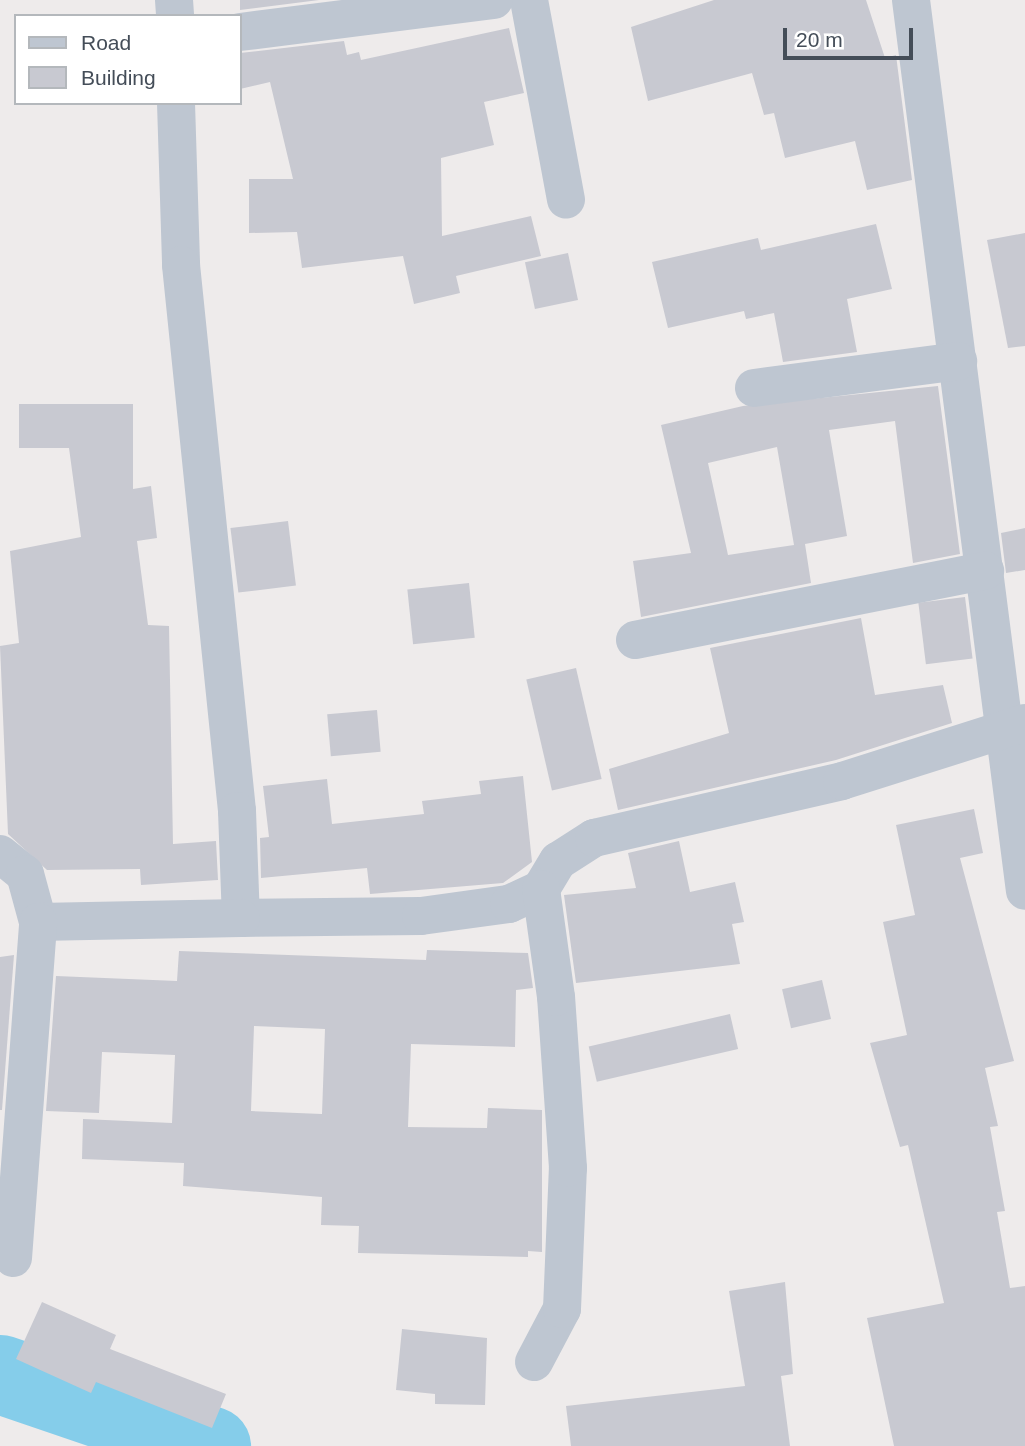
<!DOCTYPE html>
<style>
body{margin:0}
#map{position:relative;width:1025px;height:1446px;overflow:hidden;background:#eeebeb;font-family:Arial,sans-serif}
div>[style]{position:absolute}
.river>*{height:79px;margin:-39.5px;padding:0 39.5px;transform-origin:39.5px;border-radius:39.5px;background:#85cdea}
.building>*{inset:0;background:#c8c9d1;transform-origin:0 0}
.street>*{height:38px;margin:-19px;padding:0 19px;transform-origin:19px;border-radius:19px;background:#bec6d1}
span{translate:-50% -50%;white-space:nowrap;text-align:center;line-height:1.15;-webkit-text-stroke:5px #fff;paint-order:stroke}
.legend{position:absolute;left:14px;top:14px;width:228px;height:91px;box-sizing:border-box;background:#fff;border:2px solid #b4b8bc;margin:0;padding:9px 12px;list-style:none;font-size:21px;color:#444d58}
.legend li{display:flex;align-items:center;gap:14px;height:35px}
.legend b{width:35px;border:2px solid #b4b8bc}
.scale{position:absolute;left:783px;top:28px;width:130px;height:32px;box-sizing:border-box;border:4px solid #444d58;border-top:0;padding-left:9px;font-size:21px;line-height:24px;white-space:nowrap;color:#444d58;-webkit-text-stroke:5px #fff;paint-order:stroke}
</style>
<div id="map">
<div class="river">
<i style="left:0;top:1374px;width:223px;rotate:18.8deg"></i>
</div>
<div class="building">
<i style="clip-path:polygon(240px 0,319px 0,240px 10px)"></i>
<i style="clip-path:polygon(714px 0,866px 0,885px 58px,896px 55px,912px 180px,867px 190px,855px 141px,785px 158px,774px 113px,764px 115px,752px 73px,648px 101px,631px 27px)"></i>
<i style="clip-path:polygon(509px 28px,524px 93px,484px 102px,494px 145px,441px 158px,442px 236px,531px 216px,541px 256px,456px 276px,460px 293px,414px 304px,403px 256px,302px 268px,297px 232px,249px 233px,249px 179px,293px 179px,270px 82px,240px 89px,240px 53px,344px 41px,347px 55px,359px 52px,361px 60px)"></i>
<i style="clip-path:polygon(876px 224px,892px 289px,847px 299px,857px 352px,783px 362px,774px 313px,746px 319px,744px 311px,668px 328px,652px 262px,758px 238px,761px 250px)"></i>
<i style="clip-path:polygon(1025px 233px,1025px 346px,1008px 348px,987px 240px)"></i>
<i style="left:568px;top:253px;width:48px;height:44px;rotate:78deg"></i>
<i style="clip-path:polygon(evenodd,938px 386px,960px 554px,913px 563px,895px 421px,829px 430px,847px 536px,805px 544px,811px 583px,641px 617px,633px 561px,691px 553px,661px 425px,743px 406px,938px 386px,777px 447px,794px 545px,728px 555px,708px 463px,777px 447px)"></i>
<i style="clip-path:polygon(19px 404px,133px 404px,133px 489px,151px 486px,157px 538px,137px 541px,148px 625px,169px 626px,173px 844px,216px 841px,218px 880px,141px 885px,140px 869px,47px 870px,8px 834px,0 646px,19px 643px,10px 551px,81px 537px,69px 448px,19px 448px)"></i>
<i style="left:288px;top:521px;width:65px;height:58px;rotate:83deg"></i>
<i style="clip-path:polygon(1025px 528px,1025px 570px,1006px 573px,1001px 533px)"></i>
<i style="left:469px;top:583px;width:55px;height:62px;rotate:84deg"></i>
<i style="left:965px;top:597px;width:62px;height:47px;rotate:83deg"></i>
<i style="clip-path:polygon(861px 618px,875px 695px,943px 685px,952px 723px,836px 760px,618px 810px,609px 769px,729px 733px,710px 648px)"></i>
<i style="left:576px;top:668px;width:114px;height:51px;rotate:77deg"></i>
<i style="left:377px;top:710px;width:42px;height:50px;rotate:85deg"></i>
<i style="clip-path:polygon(523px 776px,532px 862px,503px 883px,370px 894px,367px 868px,261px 878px,260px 838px,269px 837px,263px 786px,327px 779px,332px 824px,424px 814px,422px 801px,481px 794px,479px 781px)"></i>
<i style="clip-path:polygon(974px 809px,983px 853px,960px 858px,1014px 1061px,985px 1068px,998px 1126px,990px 1127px,1005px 1211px,997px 1212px,1010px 1288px,1025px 1286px,1025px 1446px,894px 1446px,867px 1318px,944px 1303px,908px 1145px,900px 1147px,870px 1043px,907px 1035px,883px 922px,915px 915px,896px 825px)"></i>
<i style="clip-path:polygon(679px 841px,690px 892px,735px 882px,744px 922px,732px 924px,740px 964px,576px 983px,564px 895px,636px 888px,628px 853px)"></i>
<i style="clip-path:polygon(evenodd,427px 950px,528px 953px,533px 988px,516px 990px,515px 1047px,411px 1044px,408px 1127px,487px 1128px,488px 1108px,542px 1110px,542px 1252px,528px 1251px,528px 1257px,358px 1253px,359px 1226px,321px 1225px,322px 1197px,183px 1186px,184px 1163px,82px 1159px,83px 1119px,172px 1123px,175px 1055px,102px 1052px,99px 1113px,46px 1111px,56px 976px,177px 981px,179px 951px,426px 960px,427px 950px,254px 1026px,325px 1029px,322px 1114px,251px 1111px,254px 1026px)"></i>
<i style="clip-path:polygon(14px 955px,2px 1110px,0 1110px,0 957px)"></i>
<i style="left:822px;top:980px;width:40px;height:41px;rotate:77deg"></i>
<i style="left:730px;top:1014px;width:36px;height:145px;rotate:77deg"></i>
<i style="clip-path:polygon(785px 1282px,793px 1374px,781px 1376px,790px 1446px,571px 1446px,566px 1406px,745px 1386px,729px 1291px)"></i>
<i style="clip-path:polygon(42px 1302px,116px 1335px,110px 1349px,226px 1394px,212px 1428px,96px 1382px,91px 1393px,16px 1359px)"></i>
<i style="clip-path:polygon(402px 1329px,487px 1338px,485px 1405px,435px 1404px,435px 1394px,396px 1390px)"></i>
</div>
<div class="street">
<i style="left:174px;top:0;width:16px;rotate:86deg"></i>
<i style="left:529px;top:0;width:203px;rotate:79.5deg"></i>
<i style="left:911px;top:0;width:898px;rotate:82.71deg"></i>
<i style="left:240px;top:32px;width:256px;rotate:-7.2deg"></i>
<i style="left:176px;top:103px;width:162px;rotate:88.2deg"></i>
<i style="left:181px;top:265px;width:549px;rotate:84.14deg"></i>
<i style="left:237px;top:811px;width:107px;rotate:87.9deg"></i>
<i style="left:241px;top:918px;width:180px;rotate:-0.6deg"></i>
<i style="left:421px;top:916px;width:89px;rotate:-7.8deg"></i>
<i style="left:509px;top:904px;width:35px;rotate:-25deg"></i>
<i style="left:541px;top:889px;width:33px;rotate:-59deg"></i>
<i style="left:558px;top:861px;width:43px;rotate:-32.6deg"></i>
<i style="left:594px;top:838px;width:254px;rotate:-12.9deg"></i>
<i style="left:842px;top:781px;width:192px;rotate:-17.6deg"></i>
<i style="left:754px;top:388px;width:206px;rotate:-7.5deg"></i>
<i style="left:635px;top:640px;width:357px;rotate:-11.2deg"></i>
<i style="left:0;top:854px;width:32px;rotate:39deg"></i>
<i style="left:25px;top:874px;width:50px;rotate:74.8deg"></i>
<i style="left:38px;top:922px;width:203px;rotate:-1.1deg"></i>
<i style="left:13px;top:1258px;width:337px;rotate:-85.7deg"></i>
<i style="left:534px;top:1362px;width:60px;rotate:-62.2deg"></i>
<i style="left:562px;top:1309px;width:141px;rotate:-87.6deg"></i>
<i style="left:568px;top:1168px;width:171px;rotate:-94deg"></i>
<i style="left:556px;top:997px;width:109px;rotate:-97.9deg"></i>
</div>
<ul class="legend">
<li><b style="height:9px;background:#bec6d1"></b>Road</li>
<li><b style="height:19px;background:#c8c9d1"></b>Building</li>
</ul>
<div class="scale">20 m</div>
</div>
